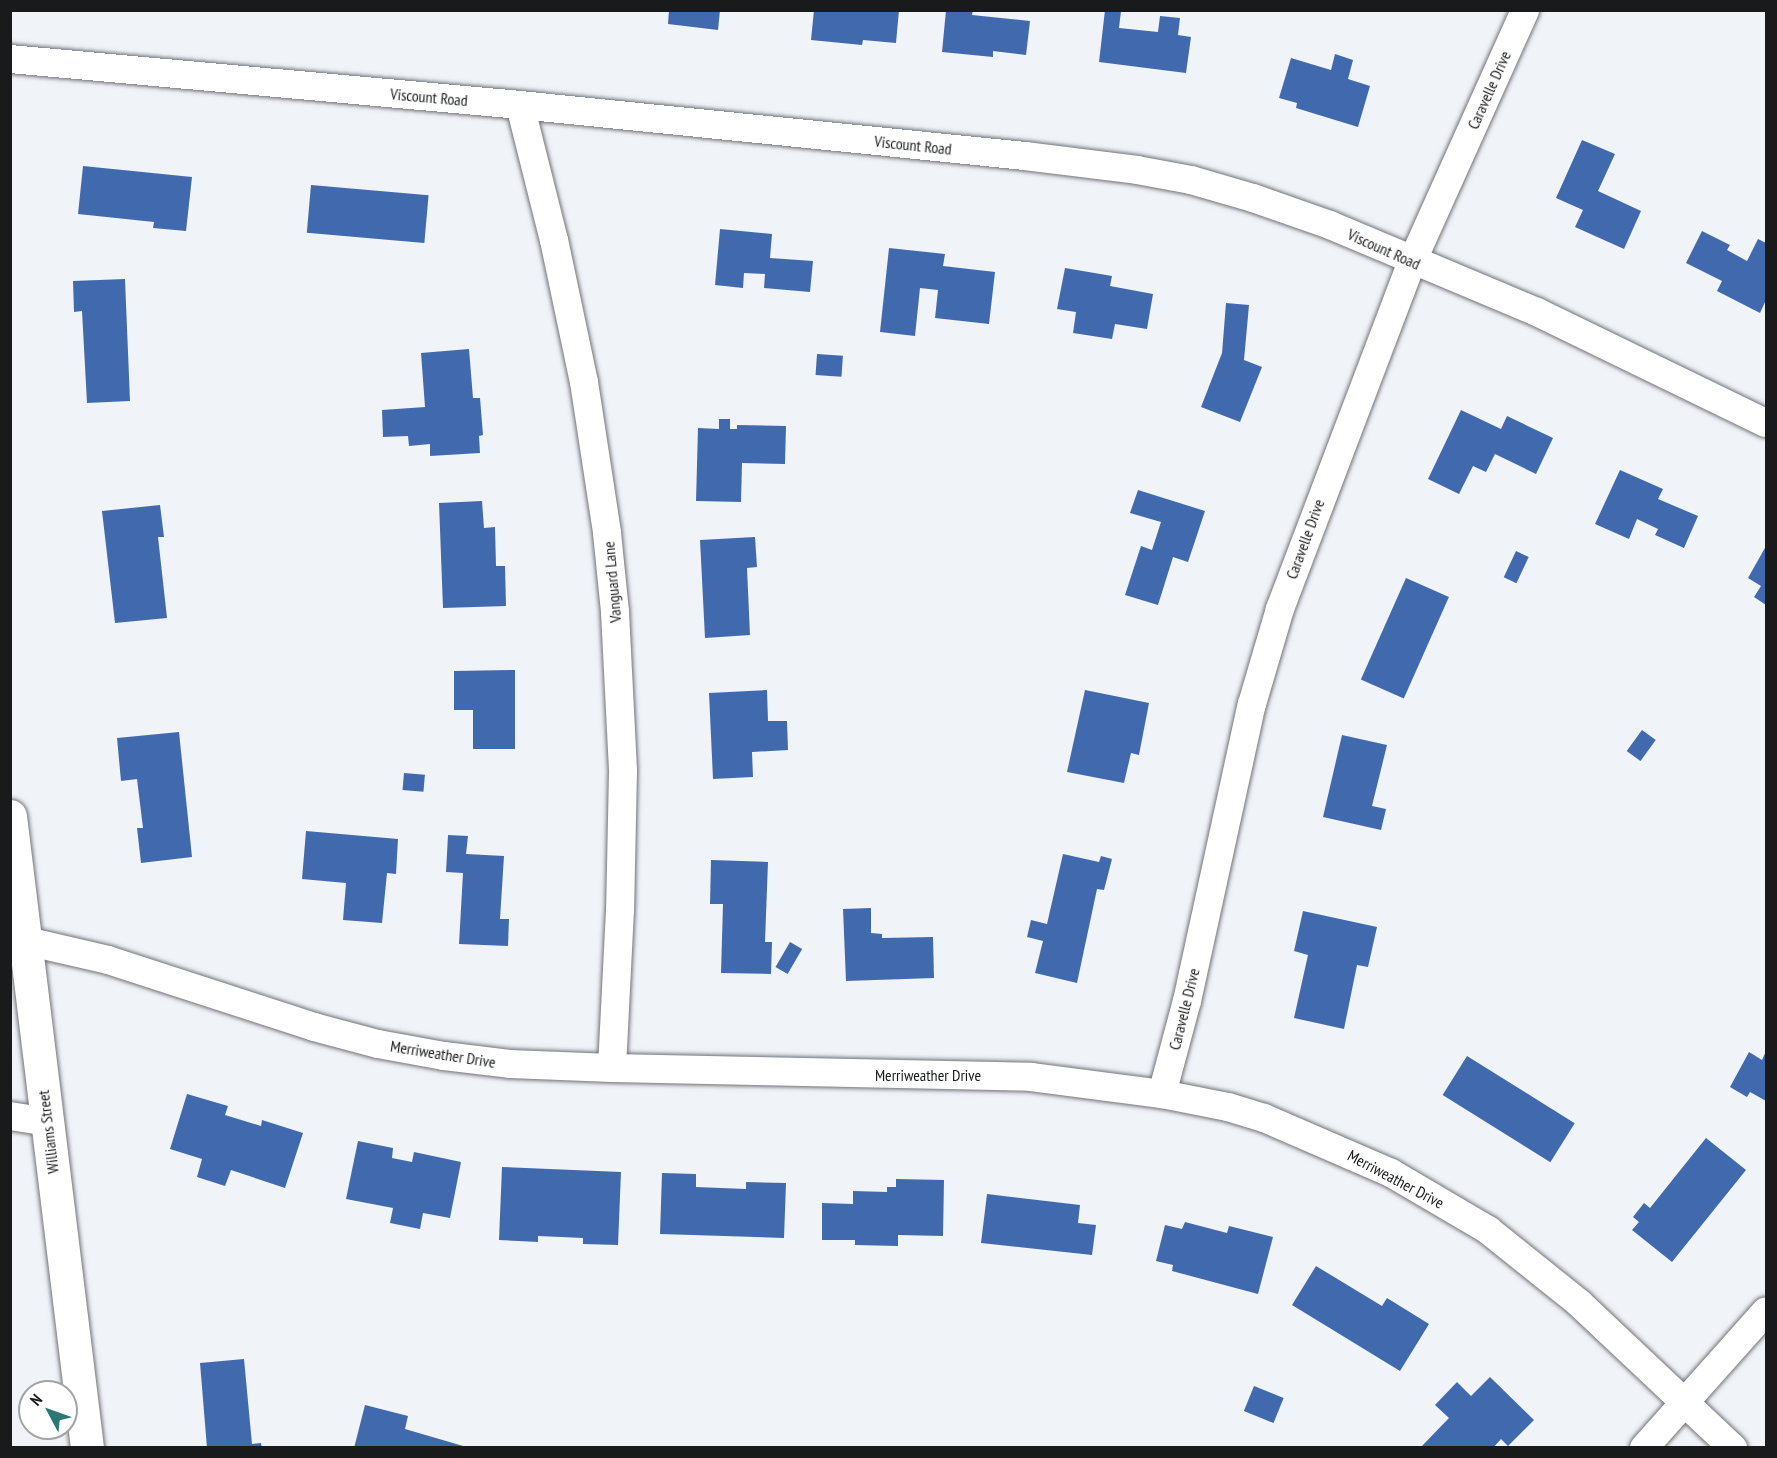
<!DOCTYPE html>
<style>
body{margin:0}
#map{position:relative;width:1777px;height:1458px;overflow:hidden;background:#f0f3f8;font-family:"PT Sans Narrow",sans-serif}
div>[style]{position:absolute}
.building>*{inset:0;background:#416aae;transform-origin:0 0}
.roads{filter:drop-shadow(0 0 2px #707377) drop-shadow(0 0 2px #707377)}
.minor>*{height:28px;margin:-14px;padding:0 14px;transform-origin:14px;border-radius:14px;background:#fff}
.secondary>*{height:33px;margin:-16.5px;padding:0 16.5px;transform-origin:16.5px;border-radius:16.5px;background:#fff}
span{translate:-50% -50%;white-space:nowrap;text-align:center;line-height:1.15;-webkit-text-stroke:5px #fff;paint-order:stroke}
.street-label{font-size:16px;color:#191a1c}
.frame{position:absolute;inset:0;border:12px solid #191a1c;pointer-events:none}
.north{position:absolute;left:18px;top:1380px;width:60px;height:60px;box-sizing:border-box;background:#fff;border:2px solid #a3a3a4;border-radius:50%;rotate:311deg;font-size:16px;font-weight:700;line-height:24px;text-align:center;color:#191a1c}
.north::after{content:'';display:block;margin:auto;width:21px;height:27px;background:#2c7676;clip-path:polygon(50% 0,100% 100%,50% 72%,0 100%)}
</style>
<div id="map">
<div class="building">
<i style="clip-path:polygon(669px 10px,720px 10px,718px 30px,668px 24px)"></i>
<i style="clip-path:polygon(814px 10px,899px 10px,896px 43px,863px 40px,862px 45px,811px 40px)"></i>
<i style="clip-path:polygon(946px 10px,973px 10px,972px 15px,1030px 21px,1026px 55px,993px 51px,993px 57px,942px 52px)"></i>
<i style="clip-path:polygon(1105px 10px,1121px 11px,1119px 28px,1158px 32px,1160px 16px,1180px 18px,1178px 35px,1191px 37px,1186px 73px,1099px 62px)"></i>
<i style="clip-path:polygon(1335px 54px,1353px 60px,1348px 79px,1370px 86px,1358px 127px,1296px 108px,1297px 103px,1279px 98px,1291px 58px,1331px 70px)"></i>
<i style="clip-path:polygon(1582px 140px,1615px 154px,1598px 191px,1641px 211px,1624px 249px,1575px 227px,1583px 210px,1556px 198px)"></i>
<i style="clip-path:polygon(83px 166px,192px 177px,186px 231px,153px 228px,154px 222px,78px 214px)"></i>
<i style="left:311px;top:185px;width:118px;height:48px;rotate:5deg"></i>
<i style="clip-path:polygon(720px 229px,772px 234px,770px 258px,813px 261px,810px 292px,764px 288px,765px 274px,744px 273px,743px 288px,715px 285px)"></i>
<i style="clip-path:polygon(1702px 231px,1730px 245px,1727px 250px,1747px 261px,1758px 239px,1766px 243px,1766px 300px,1760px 313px,1717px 291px,1722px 281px,1686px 263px)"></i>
<i style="clip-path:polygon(889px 248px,945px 254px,943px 266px,995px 272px,989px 324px,935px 318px,938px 290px,920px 288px,915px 336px,880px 332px)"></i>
<i style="clip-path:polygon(1065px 268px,1112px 276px,1110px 286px,1153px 294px,1147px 329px,1115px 324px,1112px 339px,1073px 333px,1076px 312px,1057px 309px)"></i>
<i style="clip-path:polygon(125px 279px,130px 401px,87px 403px,82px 311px,74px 312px,73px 281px)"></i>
<i style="clip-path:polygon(1226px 303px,1249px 305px,1244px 360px,1262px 367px,1240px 422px,1201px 407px,1222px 353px)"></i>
<i style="clip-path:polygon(469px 349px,473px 398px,480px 398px,483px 435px,479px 436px,480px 453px,430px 456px,430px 444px,409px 446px,408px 436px,383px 437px,382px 410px,425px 407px,421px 353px)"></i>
<i style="left:817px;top:354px;width:26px;height:21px;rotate:4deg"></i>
<i style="clip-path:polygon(1461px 410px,1501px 429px,1507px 416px,1553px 438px,1536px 474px,1495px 454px,1486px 472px,1473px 466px,1459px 494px,1428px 479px)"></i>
<i style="clip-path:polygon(719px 419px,730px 419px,730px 429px,737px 429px,737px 425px,786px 426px,785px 464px,742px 463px,741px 502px,696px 501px,698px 428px,719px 429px)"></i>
<i style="clip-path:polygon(1620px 470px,1663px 489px,1658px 499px,1698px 516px,1684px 548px,1655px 535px,1658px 529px,1637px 519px,1629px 539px,1595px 524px)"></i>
<i style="clip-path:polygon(1138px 490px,1205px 511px,1188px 562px,1173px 557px,1158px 605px,1125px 595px,1141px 546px,1152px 550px,1161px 522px,1130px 513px)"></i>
<i style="clip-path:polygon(482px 501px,484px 528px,495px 527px,496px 566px,505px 566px,506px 606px,443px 608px,439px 503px)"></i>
<i style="clip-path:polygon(160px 505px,164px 537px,158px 537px,167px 618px,115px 623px,102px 511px)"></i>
<i style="clip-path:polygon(755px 537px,757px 567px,747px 568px,750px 635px,705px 638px,700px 540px)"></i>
<i style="clip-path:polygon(1766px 546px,1766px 605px,1754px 597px,1761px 586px,1748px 578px)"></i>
<i style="left:1516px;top:551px;width:14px;height:29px;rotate:25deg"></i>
<i style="left:1406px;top:578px;width:47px;height:111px;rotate:24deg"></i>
<i style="clip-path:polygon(515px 670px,515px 749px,473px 749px,473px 710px,454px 710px,454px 671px)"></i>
<i style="clip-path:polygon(767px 690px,768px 721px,787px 721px,788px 750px,752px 752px,753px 777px,713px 779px,709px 693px)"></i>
<i style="clip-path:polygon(1085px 690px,1149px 703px,1139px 755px,1131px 753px,1124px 783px,1067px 772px)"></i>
<i style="left:1642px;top:730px;width:17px;height:26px;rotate:36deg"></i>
<i style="clip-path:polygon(179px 732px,192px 857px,141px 863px,137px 828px,143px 828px,137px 779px,121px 781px,117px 738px)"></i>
<i style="clip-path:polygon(1342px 735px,1387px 745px,1372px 806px,1386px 809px,1381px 830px,1323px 817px)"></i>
<i style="left:404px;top:773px;width:21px;height:17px;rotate:5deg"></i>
<i style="clip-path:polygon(306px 831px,398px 839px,396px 874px,387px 873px,382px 923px,343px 920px,346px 883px,302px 879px)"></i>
<i style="clip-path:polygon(448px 835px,468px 836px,466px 854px,504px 856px,500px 919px,509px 919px,508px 946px,459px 944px,463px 873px,446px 872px)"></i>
<i style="clip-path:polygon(1063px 854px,1099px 862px,1101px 856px,1112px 859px,1104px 890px,1097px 889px,1077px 983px,1035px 973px,1043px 941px,1027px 937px,1031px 920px,1047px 924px)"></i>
<i style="clip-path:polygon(711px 860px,768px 862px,765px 942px,772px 942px,771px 974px,721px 973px,723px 904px,710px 904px)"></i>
<i style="clip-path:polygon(871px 908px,871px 933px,882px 934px,882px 938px,933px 937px,934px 978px,846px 981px,843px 909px)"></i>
<i style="clip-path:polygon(1303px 911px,1377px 927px,1368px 967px,1357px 965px,1344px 1029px,1294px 1018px,1308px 955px,1294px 951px)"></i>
<i style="left:790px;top:942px;width:14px;height:29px;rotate:30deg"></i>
<i style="clip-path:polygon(1766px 1051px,1766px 1101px,1750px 1092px,1747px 1097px,1730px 1087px,1749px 1052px,1762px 1060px)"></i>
<i style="left:1467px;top:1056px;width:127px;height:46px;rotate:32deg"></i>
<i style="clip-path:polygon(187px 1094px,228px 1106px,225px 1115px,261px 1126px,262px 1120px,303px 1133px,285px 1188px,231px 1170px,225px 1186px,197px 1177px,202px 1159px,170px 1149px)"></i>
<i style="clip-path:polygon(1706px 1138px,1746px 1170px,1672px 1262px,1632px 1230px,1639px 1222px,1633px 1217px,1644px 1203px,1650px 1208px)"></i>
<i style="clip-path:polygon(358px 1141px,393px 1148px,392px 1158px,412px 1162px,414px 1152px,461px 1162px,450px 1218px,423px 1213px,420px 1229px,390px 1223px,393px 1208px,346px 1199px)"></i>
<i style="clip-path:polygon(502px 1167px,621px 1172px,618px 1245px,583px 1244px,583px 1238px,538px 1236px,538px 1242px,499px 1240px)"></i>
<i style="clip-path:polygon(662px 1173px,696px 1174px,696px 1187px,746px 1189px,746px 1182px,786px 1183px,784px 1238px,660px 1234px)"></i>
<i style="clip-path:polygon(896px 1179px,944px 1180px,943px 1236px,898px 1235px,898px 1246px,855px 1245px,855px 1240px,822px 1240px,822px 1203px,853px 1204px,853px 1191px,887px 1192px,887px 1187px,896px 1187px)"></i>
<i style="clip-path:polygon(987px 1194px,1080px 1205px,1078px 1223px,1096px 1225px,1092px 1255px,981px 1243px)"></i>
<i style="clip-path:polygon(1185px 1222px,1227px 1233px,1229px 1226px,1273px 1237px,1258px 1294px,1172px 1271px,1173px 1265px,1156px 1261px,1165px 1225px,1182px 1229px)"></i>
<i style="clip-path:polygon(1316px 1266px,1382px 1306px,1387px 1298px,1429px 1324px,1400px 1371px,1292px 1305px)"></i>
<i style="clip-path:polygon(244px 1359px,252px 1444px,261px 1443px,262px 1448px,207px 1448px,200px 1363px)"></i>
<i style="clip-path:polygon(1490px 1377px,1534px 1420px,1508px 1446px,1501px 1439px,1493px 1448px,1420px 1448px,1449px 1418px,1435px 1405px,1457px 1382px,1471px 1396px)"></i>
<i style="left:1254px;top:1386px;width:32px;height:27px;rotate:22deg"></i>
<i style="clip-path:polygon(365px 1405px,408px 1416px,405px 1429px,470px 1448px,354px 1448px)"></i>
</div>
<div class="roads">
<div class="minor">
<i style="left:10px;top:59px;width:512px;rotate:5.15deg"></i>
<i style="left:520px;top:105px;width:508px;rotate:5.77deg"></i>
<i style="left:1025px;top:156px;width:113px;rotate:7.1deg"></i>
<i style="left:1137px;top:170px;width:55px;rotate:10.5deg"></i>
<i style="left:1191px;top:180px;width:65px;rotate:16.2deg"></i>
<i style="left:1253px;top:198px;width:82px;rotate:19.3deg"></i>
<i style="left:1330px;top:225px;width:225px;rotate:22.8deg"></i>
<i style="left:1537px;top:312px;width:254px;rotate:25.9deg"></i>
<i style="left:520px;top:105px;width:139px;rotate:75.9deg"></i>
<i style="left:554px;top:240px;width:145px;rotate:78.1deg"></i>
<i style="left:584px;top:382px;width:153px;rotate:81.3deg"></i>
<i style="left:607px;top:533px;width:79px;rotate:84.2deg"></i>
<i style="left:615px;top:612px;width:159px;rotate:87.1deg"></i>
<i style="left:623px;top:771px;width:139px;rotate:91.2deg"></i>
<i style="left:620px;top:910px;width:158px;rotate:92.9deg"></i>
<i style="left:26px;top:941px;width:84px;rotate:13deg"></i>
<i style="left:108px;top:960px;width:217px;rotate:18deg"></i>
<i style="left:314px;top:1027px;width:66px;rotate:14.9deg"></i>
<i style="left:378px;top:1044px;width:67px;rotate:10.3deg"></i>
<i style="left:444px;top:1056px;width:66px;rotate:6.9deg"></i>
<i style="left:510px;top:1064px;width:102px;rotate:2.2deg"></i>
<i style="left:612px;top:1068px;width:419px;rotate:1.2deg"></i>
<i style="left:1031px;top:1077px;width:132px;rotate:7.4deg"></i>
<i style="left:1162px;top:1094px;width:67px;rotate:11.1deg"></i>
<i style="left:1228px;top:1107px;width:38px;rotate:17deg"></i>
<i style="left:1264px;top:1118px;width:138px;rotate:23.4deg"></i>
<i style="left:1391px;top:1173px;width:113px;rotate:30.4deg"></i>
<i style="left:1488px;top:1230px;width:117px;rotate:38.7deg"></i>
<i style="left:1579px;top:1303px;width:212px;rotate:43.3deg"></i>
<i style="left:1162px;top:1094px;width:96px;rotate:-75deg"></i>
<i style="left:1187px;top:1001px;width:304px;rotate:-77.7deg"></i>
<i style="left:1252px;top:704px;width:99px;rotate:-73.6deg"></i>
<i style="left:1280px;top:609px;width:371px;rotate:-69.2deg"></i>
<i style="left:1412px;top:262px;width:276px;rotate:-65.8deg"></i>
<i style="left:10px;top:1116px;width:37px;rotate:9deg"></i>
<i style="left:1644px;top:1448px;width:183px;rotate:-48.3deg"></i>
</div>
<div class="secondary">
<i style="left:10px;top:816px;width:637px;rotate:83.05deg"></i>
</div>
</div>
<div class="street-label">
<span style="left:1489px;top:90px;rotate:-66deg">Caravelle Drive</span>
<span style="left:429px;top:97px;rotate:5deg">Viscount Road</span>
<span style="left:913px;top:145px;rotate:6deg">Viscount Road</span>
<span style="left:1384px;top:249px;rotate:24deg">Viscount Road</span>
<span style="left:1305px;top:539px;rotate:-70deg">Caravelle Drive</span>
<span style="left:612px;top:582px;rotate:-95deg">Vanguard Lane</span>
<span style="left:1184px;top:1009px;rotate:-76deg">Caravelle Drive</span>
<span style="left:443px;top:1054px;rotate:9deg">Merriweather Drive</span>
<span style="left:928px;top:1075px">Merriweather Drive</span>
<span style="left:48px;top:1132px;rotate:-97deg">Williams Street</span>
<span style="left:1396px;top:1179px;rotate:28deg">Merriweather Drive</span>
</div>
<div class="frame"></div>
<div class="north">N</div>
</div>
